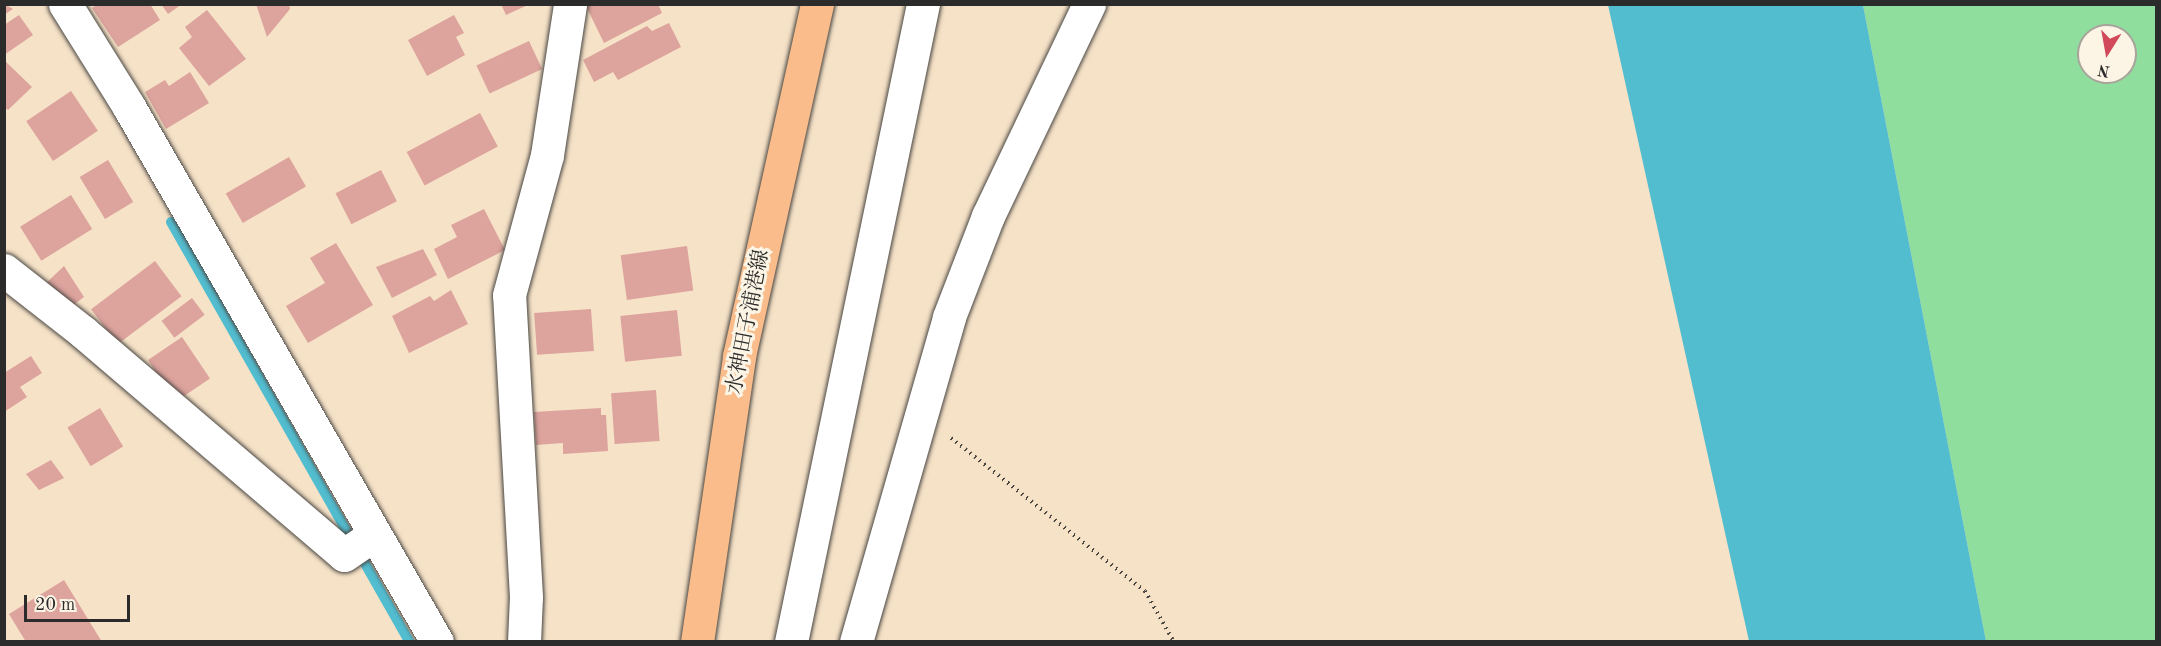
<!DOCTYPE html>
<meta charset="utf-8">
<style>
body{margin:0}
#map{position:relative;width:2161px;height:646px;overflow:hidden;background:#f6e2c7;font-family:"Old Standard TT","Noto Serif JP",serif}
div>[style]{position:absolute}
.green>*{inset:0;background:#8fde9d}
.water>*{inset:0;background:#53bdd0}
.stream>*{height:10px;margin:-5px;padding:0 5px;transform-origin:5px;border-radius:5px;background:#53bdd0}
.building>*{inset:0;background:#dda39d;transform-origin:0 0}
.path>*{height:4px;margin-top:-2px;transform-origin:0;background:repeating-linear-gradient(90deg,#494642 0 1.5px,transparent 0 6px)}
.roads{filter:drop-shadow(0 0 2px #494642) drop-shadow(0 0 2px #494642)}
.minor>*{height:33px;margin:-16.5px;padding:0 16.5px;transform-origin:16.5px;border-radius:16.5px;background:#fff}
.major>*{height:33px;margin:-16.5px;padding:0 16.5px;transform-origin:16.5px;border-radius:16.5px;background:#f9bc8a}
span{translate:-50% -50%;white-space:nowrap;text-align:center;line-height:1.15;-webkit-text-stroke:6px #fcf5e5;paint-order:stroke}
.street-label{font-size:21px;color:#2b2b2b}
.frame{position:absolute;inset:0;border:6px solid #2b2b2b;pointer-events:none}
.north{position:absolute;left:2077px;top:24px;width:60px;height:60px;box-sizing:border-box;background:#fcf5e5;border:2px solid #a8a49b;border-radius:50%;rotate:191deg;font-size:16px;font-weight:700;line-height:24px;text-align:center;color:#2b2b2b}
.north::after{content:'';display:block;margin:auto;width:21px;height:27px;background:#d1495b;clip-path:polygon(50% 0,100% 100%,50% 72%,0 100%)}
.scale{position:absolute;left:24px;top:595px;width:106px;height:27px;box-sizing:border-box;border:3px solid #2b2b2b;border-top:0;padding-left:8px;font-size:18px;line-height:21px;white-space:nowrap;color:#2b2b2b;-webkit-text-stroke:4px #fcf5e5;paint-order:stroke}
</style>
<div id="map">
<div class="green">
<i style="clip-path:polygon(evenodd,1863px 5px,2156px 5px,2156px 641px,1986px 641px,1863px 5px,2089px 36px,2125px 36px,2125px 72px,2089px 72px,2089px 36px)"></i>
</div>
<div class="water">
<i style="clip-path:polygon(1608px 5px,1863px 5px,1986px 641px,1749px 641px)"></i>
</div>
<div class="stream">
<i style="left:171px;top:222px;width:483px;rotate:60.4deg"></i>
</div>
<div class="building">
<i style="clip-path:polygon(4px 4px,13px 9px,4px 15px)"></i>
<i style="clip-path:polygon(98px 4px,150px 4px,160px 20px,118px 47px,92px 8px)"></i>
<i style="clip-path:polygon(161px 4px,182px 4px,168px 14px)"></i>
<i style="clip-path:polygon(256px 4px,289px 4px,290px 9px,267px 37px)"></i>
<i style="clip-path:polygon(501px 4px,530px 4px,506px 15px)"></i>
<i style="clip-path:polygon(585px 4px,658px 4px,662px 13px,604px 43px)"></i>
<i style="clip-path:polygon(207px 10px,246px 59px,209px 86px,179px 48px,192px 37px,185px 27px)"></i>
<i style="clip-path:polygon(19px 15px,33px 35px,4px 55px,4px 25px)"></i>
<i style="clip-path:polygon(454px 15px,464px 33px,456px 37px,465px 55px,427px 76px,408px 40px)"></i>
<i style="clip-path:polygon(669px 23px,681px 47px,618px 80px,613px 72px,594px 82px,583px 60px,647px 26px,652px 31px)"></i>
<i style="left:529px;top:41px;width:31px;height:58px;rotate:65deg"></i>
<i style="clip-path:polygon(4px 60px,32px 87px,8px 110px,4px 107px)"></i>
<i style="clip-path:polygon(190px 72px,209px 103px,166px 129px,145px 92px,165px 80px,169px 86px)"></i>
<i style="left:71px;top:91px;width:48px;height:54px;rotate:56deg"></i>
<i style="left:480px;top:113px;width:38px;height:83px;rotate:62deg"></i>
<i style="left:289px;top:157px;width:34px;height:73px;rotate:60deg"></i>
<i style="left:108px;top:160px;width:49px;height:33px;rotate:59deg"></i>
<i style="left:381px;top:170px;width:35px;height:51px;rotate:63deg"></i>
<i style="left:71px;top:195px;width:40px;height:60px;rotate:58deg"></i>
<i style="clip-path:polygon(484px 209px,505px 250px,448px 279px,434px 249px,457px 237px,451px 225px)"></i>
<i style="clip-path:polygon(336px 243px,373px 305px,308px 343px,286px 306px,325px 283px,310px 258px)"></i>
<i style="left:687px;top:246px;width:45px;height:67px;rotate:82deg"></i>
<i style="clip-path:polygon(423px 249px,437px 275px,392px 298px,376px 267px)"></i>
<i style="left:155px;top:261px;width:44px;height:80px;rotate:53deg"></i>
<i style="clip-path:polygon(64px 266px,84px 297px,65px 311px,40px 289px)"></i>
<i style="clip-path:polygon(451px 290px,468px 324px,409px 353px,392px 316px,430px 296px,434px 301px)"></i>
<i style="left:192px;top:298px;width:21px;height:38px;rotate:53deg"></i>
<i style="left:591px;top:309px;width:42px;height:57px;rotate:86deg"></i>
<i style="left:677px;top:310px;width:46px;height:57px;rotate:84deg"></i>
<i style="left:182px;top:337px;width:50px;height:41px;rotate:56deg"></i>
<i style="clip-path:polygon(31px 356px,42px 373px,20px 387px,27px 397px,4px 412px,4px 373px)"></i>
<i style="left:656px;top:390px;width:51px;height:45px;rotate:86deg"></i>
<i style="left:100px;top:408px;width:45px;height:38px;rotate:59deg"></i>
<i style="clip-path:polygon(601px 408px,601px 415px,606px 415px,608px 451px,563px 454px,563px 443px,536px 445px,534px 412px)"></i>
<i style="clip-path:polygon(51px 460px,64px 478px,39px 490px,26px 474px)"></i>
<i style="clip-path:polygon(64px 580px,102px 642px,26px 642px,9px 614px)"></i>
</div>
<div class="path">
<i style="left:951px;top:438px;width:247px;rotate:38.3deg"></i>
<i style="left:1145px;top:591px;width:59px;rotate:60.4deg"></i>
</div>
<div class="roads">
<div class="minor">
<i style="left:65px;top:4px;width:121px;rotate:58.1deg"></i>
<i style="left:129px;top:107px;width:617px;rotate:60.07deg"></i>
<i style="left:4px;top:270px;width:100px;rotate:38.1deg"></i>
<i style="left:83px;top:332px;width:343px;rotate:40.5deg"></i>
<i style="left:344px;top:555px;width:37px;rotate:-34deg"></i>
<i style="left:524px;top:642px;width:45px;rotate:-87.5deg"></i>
<i style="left:526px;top:597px;width:302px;rotate:-93.2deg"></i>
<i style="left:509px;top:295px;width:145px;rotate:-74.8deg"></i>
<i style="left:547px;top:155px;width:153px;rotate:-81.3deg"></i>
<i style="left:791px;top:642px;width:652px;rotate:-78.31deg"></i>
<i style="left:856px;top:642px;width:338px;rotate:-74deg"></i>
<i style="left:949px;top:317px;width:108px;rotate:-68.9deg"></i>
<i style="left:988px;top:216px;width:235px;rotate:-64.5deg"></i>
</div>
<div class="major">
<i style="left:697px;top:642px;width:289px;rotate:-81.6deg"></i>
<i style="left:739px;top:356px;width:361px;rotate:-77.5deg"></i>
</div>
</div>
<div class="street-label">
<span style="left:749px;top:322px;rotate:-79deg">水神田子浦港線</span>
</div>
<div class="frame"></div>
<div class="north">N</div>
<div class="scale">20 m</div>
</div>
